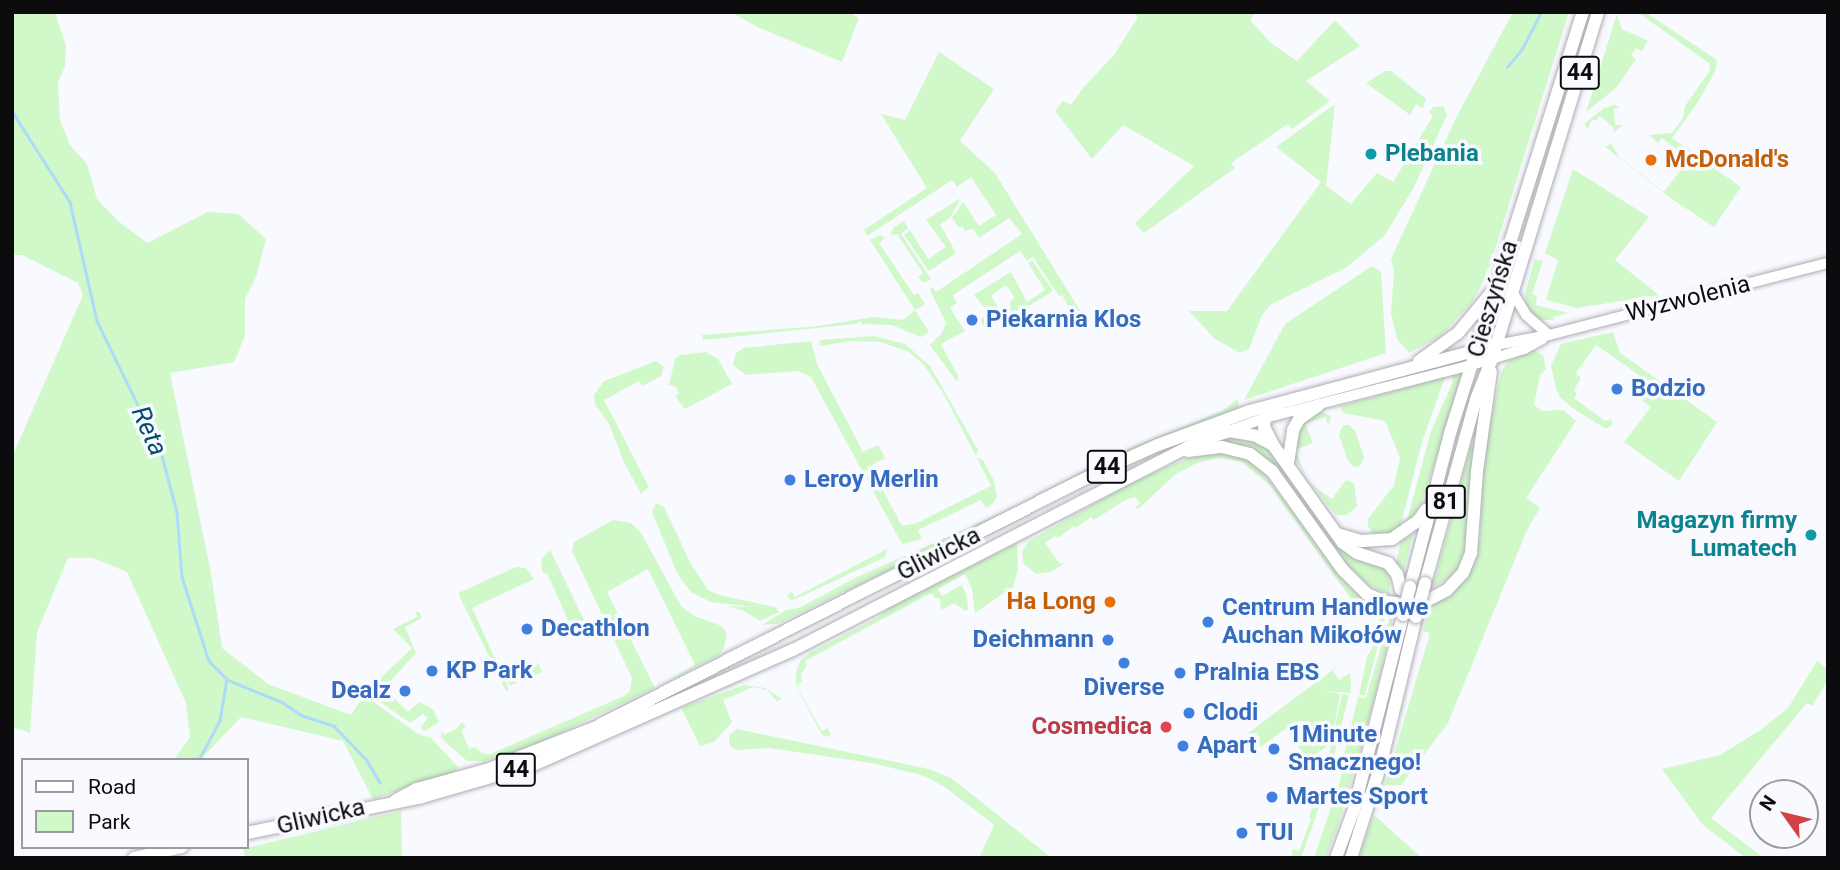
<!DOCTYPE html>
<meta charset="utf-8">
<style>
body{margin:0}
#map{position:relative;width:1840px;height:870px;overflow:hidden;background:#f9faff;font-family:Roboto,sans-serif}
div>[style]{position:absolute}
.green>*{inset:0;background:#d0f8c9;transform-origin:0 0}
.stream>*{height:2.5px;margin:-1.25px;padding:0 1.25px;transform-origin:1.25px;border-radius:1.25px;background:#addbf9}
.roads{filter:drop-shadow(0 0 2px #adadb3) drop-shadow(0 0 2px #adadb3)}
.tertiary>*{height:10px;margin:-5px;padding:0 5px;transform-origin:5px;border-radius:5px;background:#fff}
.primary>*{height:12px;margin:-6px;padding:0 6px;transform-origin:6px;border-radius:6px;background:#fff}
.bridges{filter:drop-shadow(0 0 2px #adadb3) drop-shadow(0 0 2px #adadb3)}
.primary-bridge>*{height:12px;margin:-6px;padding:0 6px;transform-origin:6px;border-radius:6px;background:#fff}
.dots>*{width:19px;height:19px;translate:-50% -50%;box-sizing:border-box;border:4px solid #f9faff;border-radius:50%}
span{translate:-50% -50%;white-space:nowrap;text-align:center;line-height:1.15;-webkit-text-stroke:7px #f9faff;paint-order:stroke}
.shield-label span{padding:2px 5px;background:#f9faff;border:2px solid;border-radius:5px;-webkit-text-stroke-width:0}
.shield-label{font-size:23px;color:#0c0c0e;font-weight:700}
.culture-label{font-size:24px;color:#0d838f;font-weight:700}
.left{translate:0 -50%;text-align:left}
.right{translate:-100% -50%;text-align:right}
.food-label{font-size:24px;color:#c56008;font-weight:700}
.street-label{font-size:24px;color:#0c0c0e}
.shop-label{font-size:24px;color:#366cbe;font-weight:700}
.health-label{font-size:24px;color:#be3a42;font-weight:700}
.water-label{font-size:26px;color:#004d70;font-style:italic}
.frame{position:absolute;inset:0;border:14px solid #0c0c0e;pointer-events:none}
.legend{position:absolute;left:21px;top:758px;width:228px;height:91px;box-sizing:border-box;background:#f9faff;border:2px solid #9a9b9f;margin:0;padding:9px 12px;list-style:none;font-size:21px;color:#0c0c0e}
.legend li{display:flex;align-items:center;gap:14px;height:35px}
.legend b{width:35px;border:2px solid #9a9b9f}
.north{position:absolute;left:1749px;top:779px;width:70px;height:70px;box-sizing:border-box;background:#f9faff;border:2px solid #9a9b9f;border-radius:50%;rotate:304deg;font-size:19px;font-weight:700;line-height:28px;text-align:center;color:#0c0c0e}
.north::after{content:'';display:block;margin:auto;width:24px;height:32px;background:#d14246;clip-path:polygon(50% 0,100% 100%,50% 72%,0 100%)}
</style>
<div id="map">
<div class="green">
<i style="clip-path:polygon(12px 12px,55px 12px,66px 46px,65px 66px,58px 82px,60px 120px,70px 145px,87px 164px,97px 199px,118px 221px,147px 243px,208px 212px,238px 214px,266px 239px,256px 277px,245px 299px,245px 336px,234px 362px,170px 373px,211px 573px,222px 648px,268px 684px,351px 715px,364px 695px,418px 734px,431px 738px,458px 767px,454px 773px,373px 799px,343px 741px,241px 717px,200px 760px,174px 760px,190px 737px,186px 703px,127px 572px,93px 558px,68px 558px,37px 632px,30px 733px,12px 727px,12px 457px,83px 295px,78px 283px,22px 255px,12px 255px)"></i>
<i style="clip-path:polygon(731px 12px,849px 12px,859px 18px,842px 62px,757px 27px)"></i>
<i style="clip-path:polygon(1134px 12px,1256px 12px,1250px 20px,1271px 43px,1297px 61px,1335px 20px,1360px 46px,1306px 81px,1330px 101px,1292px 129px,1288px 124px,1231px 163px,1235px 168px,1144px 233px,1135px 223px,1194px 166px,1123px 125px,1092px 159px,1055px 111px,1063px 101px,1071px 105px,1083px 88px,1114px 55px,1138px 17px)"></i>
<i style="clip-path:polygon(1513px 12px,1569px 12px,1487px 275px,1472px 302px,1441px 336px,1409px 353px,1397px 339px,1391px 313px,1394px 271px,1391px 259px,1457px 116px)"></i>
<i style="clip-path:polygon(1637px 12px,1645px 12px,1717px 60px,1715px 71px,1698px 102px,1672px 138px,1741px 187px,1714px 227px,1672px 199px,1586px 132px,1606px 147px,1611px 143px,1619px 157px,1664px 192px,1689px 159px,1662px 138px,1658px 143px,1649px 135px,1672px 133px,1683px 118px,1685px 106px,1709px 72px,1710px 64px)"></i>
<i style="clip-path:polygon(1617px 14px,1622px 29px,1648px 41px,1642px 51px,1636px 48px,1631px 55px,1636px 59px,1616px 88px,1586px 112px)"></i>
<i style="clip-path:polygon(939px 52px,994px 89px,960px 141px,995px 173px,1087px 322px,1079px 326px,1062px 295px,1059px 296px,1033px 257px,1027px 261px,1020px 251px,953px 295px,957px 303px,950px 308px,965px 331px,941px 344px,958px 376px,957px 382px,930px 345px,942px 333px,946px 323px,930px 290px,932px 287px,936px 292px,1022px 234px,1009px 218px,979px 238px,973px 229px,965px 231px,962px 226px,959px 228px,952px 218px,963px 202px,979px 226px,996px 215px,971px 177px,957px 187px,952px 180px,867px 236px,864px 230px,927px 188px,881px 114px,905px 120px)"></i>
<i style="clip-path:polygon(1385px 71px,1391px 71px,1426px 99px,1423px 108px,1416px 104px,1410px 115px,1366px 83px)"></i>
<i style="clip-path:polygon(1335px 104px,1326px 186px,1351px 204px,1377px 173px,1393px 182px,1433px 116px,1429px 112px,1433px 107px,1443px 106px,1447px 115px,1414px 187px,1385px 235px,1347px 267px,1270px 305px,1262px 315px,1249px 349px,1240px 353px,1215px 339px,1189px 311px,1227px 311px,1321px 182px,1276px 147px)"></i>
<i style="clip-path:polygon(1615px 105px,1620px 108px,1614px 109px,1615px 125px,1623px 125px,1613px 133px,1614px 128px,1600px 116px,1595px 121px,1592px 119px,1588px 129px,1584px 124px,1604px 108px)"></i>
<i style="clip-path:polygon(1573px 169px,1649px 217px,1615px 260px,1659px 295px,1577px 308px,1546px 300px,1558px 260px,1545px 253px)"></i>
<i style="clip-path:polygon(961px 198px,950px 218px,940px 224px,956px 253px,929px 271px,904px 235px,910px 230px,928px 259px,933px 256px,946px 247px,926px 220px)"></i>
<i style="clip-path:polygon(904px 221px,908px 228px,901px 234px,931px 279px,928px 281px,923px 282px,918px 277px,923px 273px,897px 234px,891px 236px,893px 228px)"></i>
<i style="clip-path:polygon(881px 235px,885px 238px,879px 243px,914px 295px,918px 293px,925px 304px,915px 310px,929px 332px,921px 337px,892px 325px,862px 324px,861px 321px,855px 324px,703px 340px,702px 335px,819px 326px,872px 317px,903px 320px,915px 310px,870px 240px)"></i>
<i style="clip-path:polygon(1535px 259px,1543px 261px,1532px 294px,1537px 296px,1536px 305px,1568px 313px,1553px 317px,1554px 320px,1539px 320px,1526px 310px,1525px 293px)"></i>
<i style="clip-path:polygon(1032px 260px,1053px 291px,1011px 317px,1010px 302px,1015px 298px,1006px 285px,991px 296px,999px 309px,1004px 305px,1005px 309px,984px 326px,980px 320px,989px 313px,974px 295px,1011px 272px,1027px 302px,1045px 290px,1028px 263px)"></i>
<i style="clip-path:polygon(1372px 266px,1381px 272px,1386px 353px,1244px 400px,1285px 324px)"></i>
<i style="clip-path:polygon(1613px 332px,1620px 353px,1717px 422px,1679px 481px,1624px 442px,1651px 407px,1642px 400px,1652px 384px,1596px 345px,1576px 373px,1581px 378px,1574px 390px,1577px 393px,1574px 398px,1605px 421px,1611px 419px,1613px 424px,1606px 429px,1571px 407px,1560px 397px,1556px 388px,1551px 366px,1561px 344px)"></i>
<i style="clip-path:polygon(874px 336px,905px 344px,930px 366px,978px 450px,976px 456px,942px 391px,923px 364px,909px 352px,881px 342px,851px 341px,820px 346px,819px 343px,821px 340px)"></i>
<i style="clip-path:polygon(811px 341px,817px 364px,863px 452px,878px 445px,885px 458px,870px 466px,902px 526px,917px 523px,991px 486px,977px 458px,983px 460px,994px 481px,997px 497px,993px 503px,986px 508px,981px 500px,918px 530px,922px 539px,902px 544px,811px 377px,798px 371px,746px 375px,733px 365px,736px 353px,744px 348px)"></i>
<i style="clip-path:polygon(1532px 350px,1543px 355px,1546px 369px,1540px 375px,1534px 405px,1542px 411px,1563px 410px,1576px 421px,1526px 498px,1540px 508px,1527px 530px,1448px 723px,1401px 785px,1385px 785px,1430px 633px,1423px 631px,1431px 604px,1474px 561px,1480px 539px,1483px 452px,1502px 370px,1509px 361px)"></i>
<i style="clip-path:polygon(706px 352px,718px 359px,732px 384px,685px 409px,675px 396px,679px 394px,675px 386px,669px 385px,675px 359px,680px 355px)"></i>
<i style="clip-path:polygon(656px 361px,664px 367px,661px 376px,642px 386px,639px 381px,604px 400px,649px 487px,641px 494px,624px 462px,609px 424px,595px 404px,594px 395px,604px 381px)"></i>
<i style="clip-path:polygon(1460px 374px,1463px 376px,1422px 502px,1405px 528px,1431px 431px,1453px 381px,1451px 375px)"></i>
<i style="clip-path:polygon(1445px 377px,1422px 442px,1399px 532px,1374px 535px,1368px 526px,1368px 519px,1394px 485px,1400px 458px,1385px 421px,1343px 413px,1340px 406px)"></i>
<i style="clip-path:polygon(1238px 399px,1239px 408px,1258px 403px,1185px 429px,777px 624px,762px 625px,786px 610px,799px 608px,857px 577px,1013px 508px,1120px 452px,1222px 411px)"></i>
<i style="clip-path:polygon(1320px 411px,1331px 416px,1330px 422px,1328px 424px,1325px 417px,1305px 424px,1313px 443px,1295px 450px,1305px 474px,1294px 458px,1295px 433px,1306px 418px)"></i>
<i style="clip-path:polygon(1343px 425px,1349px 425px,1355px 431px,1364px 457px,1360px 466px,1354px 467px,1348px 461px,1339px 435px)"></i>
<i style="clip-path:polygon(1232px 436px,1260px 443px,1270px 451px,1337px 546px,1352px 556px,1382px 564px,1389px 572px,1390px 595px,1366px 584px,1355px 575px,1250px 448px,1219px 439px)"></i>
<i style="clip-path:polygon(1471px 445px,1475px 446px,1468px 548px,1453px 576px,1433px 587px)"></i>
<i style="clip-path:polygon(1221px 452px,1247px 459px,1263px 472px,1350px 588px,1370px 603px,1386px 610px,1387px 611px,1365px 695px,1359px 695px,1367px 657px,1381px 633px,1379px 616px,1371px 607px,1351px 599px,1269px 484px,1240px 461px,1218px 458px,1197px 463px,1176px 474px,1138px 509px,1135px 508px,1140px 503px,1135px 497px,1127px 499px,1094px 520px,1091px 517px,1076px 528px,1074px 526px,1058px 538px,1055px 536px,1045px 543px,1060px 564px,1066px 562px,1051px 572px,1036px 574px,1023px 563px,1022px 552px,1029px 541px,1131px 483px,1192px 456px)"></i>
<i style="clip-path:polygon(1346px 480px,1354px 483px,1357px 506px,1347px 515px,1336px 515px,1311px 484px,1332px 499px)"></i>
<i style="clip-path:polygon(656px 503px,664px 507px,691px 564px,708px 590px,719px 595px,779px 608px,776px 609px,779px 612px,760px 621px,744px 611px,728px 606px,754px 607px,711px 602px,691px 592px,678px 575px,652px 512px)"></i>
<i style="clip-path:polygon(613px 520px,631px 523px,641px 533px,681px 606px,694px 616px,722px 626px,727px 634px,724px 648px,718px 656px,660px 685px,695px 665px,648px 569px,607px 592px,655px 688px,543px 741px,485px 761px,467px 761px,441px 738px,441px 732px,445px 734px,456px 729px,462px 722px,466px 727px,461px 730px,469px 749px,475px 747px,482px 753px,490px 754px,624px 696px,630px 691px,632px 678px,572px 551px,574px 542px)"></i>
<i style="clip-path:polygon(1413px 534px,1404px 570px,1402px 572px,1396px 563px,1401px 541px)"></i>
<i style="clip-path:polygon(1017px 543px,1018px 569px,1013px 587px,975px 613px,972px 589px,965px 574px,938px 589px,942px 596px,962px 585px,967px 597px,968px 610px,965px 611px,954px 603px,941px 610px,940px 598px,935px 598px,931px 593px,805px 661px,807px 666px,801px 674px,802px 682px,796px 686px,822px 731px,828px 728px,831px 734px,828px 737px,822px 735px,796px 687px,796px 672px,801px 660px,811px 652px,877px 618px,890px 607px)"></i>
<i style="clip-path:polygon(887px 549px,885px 557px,796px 599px,790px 600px,787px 595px,792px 592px,795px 597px)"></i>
<i style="clip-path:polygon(550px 550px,590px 632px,576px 638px,547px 573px,544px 574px,541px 568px,542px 558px)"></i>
<i style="clip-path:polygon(516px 567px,526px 568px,534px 579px,472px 608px,509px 689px,506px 691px,458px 593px)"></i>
<i style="clip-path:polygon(416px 612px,419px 612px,422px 618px,405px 627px,416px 653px,384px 688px,408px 712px,419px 702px,433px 709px,439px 722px,425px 731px,420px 728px,428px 718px,423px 714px,410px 723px,366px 692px,412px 648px,393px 629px,417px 617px)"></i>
<i style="clip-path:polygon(1391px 612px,1394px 613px,1374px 700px,1340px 820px,1326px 858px,1314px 858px,1342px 775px,1341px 767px,1358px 697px,1366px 698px)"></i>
<i style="left:537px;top:660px;width:13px;height:35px;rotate:67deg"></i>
<i style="clip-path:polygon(1817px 661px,1828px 669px,1828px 680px,1812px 706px,1807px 703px,1711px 818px,1764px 858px,1746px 858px,1703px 825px,1662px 769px,1720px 755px,1762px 729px,1788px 708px)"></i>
<i style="clip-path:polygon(1338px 666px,1333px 671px,1339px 680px,1350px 673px,1351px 684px,1350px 693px,1325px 691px,1340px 694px,1331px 744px,1308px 759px,1285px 729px,1261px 747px,1255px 743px,1248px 733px)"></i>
<i style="clip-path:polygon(744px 685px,765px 688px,782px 699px,777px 701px,767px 690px,753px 687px,723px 700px,732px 722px,714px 742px,700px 746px,681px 708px)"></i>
<i style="clip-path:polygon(1342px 694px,1349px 695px,1334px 756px,1329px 754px)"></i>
<i style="clip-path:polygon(737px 729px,929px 769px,951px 778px,1052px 858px,979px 858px,994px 825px,945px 787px,922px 775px,871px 763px,769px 748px,736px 750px,730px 746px,729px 740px,729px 735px)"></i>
<i style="clip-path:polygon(1317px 788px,1322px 790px,1324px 793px,1316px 816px,1301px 858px,1291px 858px,1293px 849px,1299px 851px,1311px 819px,1309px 817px,1312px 808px,1315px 809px,1322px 791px)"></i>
<i style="clip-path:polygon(401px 811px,402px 858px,245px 858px,243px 849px)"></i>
<i style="clip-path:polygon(1374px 815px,1422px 858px,1358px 858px)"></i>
</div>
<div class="stream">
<i style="left:1507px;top:67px;width:23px;rotate:-50deg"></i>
<i style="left:1522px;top:49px;width:42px;rotate:-62.8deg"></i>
<i style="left:12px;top:111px;width:108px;rotate:57.5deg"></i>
<i style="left:70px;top:202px;width:122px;rotate:77.2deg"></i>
<i style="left:97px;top:321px;width:146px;rotate:64deg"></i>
<i style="left:161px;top:452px;width:62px;rotate:75.1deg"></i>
<i style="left:177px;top:512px;width:65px;rotate:85.6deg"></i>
<i style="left:182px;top:577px;width:88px;rotate:72.2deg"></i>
<i style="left:209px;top:661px;width:25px;rotate:45deg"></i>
<i style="left:227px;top:679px;width:43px;rotate:99.5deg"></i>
<i style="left:220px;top:721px;width:44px;rotate:118.3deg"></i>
<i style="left:228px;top:680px;width:58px;rotate:22.2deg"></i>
<i style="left:282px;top:702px;width:23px;rotate:34deg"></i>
<i style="left:301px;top:715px;width:35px;rotate:18deg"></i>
<i style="left:334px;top:726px;width:46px;rotate:45.9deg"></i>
<i style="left:366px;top:759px;width:27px;rotate:59deg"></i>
</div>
<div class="roads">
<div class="tertiary">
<i style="left:1513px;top:293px;width:26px;rotate:59deg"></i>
<i style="left:1526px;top:315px;width:30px;rotate:41deg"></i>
<i style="left:1496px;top:345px;width:54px;rotate:-10.7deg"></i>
<i style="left:1549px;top:335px;width:288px;rotate:-14.5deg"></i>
<i style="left:1229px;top:431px;width:38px;rotate:-20deg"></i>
<i style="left:1265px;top:418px;width:210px;rotate:-14.4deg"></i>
<i style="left:1468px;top:366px;width:59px;rotate:-16.9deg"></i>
<i style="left:1524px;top:349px;width:21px;rotate:-28deg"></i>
</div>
<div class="primary">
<i style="left:1419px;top:361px;width:48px;rotate:-35.7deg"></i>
<i style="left:1458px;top:333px;width:52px;rotate:-50.5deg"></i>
<i style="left:1278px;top:405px;width:18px;rotate:135deg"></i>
<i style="left:1265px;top:418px;width:9px;rotate:96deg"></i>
<i style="left:1264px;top:427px;width:20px;rotate:63deg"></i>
<i style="left:1273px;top:445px;width:120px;rotate:54.5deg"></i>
<i style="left:1343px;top:543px;width:17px;rotate:36deg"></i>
<i style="left:1357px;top:553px;width:33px;rotate:18deg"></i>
<i style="left:1388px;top:563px;width:14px;rotate:51deg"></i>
<i style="left:1397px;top:574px;width:16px;rotate:76deg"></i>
<i style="left:1188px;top:451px;width:34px;rotate:-7deg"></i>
<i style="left:1222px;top:447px;width:29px;rotate:14deg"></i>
<i style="left:1250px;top:454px;width:28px;rotate:38deg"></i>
<i style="left:1272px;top:471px;width:122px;rotate:54.4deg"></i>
<i style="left:1343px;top:570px;width:34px;rotate:45deg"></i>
<i style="left:1367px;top:594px;width:21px;rotate:23deg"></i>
<i style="left:1386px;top:602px;width:25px;rotate:5deg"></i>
<i style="left:1411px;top:604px;width:20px;rotate:-15deg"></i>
<i style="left:1430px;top:599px;width:19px;rotate:-28deg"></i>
<i style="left:1447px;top:590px;width:23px;rotate:-47deg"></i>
<i style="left:1463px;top:573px;width:22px;rotate:-68deg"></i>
<i style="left:1471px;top:553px;width:82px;rotate:-85.8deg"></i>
<i style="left:1477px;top:471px;width:100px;rotate:-82deg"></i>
<i style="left:1288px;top:463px;width:33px;rotate:-81deg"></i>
<i style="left:1293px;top:430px;width:13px;rotate:-61deg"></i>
<i style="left:1299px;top:419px;width:24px;rotate:-35deg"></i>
<i style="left:1337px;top:534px;width:26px;rotate:16deg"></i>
<i style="left:1362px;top:541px;width:30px;rotate:-4deg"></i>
<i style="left:1392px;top:539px;width:32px;rotate:-35deg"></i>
<i style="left:1418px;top:521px;width:14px;rotate:-54deg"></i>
<i style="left:1425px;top:583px;width:191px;rotate:-74.5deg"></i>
<i style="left:1476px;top:399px;width:43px;rotate:-68.2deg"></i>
<i style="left:1492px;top:359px;width:363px;rotate:-73deg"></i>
<i style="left:1410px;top:587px;width:162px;rotate:-75.4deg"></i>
<i style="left:1451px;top:430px;width:438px;rotate:-72.5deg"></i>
<i style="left:396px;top:800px;width:24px;rotate:-28deg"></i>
<i style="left:417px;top:789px;width:75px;rotate:-15.5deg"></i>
<i style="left:489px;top:769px;width:115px;rotate:-21.4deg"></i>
<i style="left:596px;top:727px;width:568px;rotate:-26.93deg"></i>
<i style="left:1102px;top:470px;width:61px;rotate:-24.1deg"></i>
<i style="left:1158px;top:445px;width:98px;rotate:-20.3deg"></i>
<i style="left:1250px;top:411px;width:255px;rotate:-15deg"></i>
<i style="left:247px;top:833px;width:179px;rotate:-11.6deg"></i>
<i style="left:422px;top:797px;width:116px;rotate:-16.1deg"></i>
<i style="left:533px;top:765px;width:284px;rotate:-23.9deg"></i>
<i style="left:793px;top:650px;width:460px;rotate:-27.2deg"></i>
<i style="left:1202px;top:440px;width:28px;rotate:-18deg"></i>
<i style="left:1229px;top:431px;width:27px;rotate:10deg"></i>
<i style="left:1256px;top:436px;width:19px;rotate:28deg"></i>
<i style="left:134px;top:858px;width:49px;rotate:-12.9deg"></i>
<i style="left:1336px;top:858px;width:52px;rotate:-69.8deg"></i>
<i style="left:1354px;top:809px;width:200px;rotate:-75.8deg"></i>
<i style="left:1351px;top:858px;width:96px;rotate:-72.3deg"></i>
<i style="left:1380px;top:767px;width:154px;rotate:-76.5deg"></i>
</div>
</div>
<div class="bridges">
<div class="primary-bridge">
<i style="left:1403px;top:615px;width:29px;rotate:-76deg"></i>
<i style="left:1416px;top:617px;width:35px;rotate:-75deg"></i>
</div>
</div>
<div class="dots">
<i style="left:1371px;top:154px;background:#0f9aa8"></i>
<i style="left:1651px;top:160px;background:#e8710a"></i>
<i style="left:972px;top:320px;background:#3f7fe0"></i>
<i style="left:1617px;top:389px;background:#3f7fe0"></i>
<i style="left:790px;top:480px;background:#3f7fe0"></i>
<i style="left:1811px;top:535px;background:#0f9aa8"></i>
<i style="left:1110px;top:602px;background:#e8710a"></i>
<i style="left:1208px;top:622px;background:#3f7fe0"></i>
<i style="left:527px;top:629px;background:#3f7fe0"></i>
<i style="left:1108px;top:640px;background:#3f7fe0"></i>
<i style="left:1124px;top:663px;background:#3f7fe0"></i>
<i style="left:432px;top:671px;background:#3f7fe0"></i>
<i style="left:1180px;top:673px;background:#3f7fe0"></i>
<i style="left:405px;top:691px;background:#3f7fe0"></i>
<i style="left:1189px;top:713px;background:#3f7fe0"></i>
<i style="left:1166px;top:727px;background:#e0444e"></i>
<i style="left:1183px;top:746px;background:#3f7fe0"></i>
<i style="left:1274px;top:749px;background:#3f7fe0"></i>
<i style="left:1272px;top:797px;background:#3f7fe0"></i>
<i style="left:1242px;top:833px;background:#3f7fe0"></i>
</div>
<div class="shield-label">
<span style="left:1580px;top:73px">44</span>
<span style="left:1107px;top:467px">44</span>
<span style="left:1446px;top:502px">81</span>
<span style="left:516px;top:770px">44</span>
</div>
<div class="culture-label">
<span class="left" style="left:1385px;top:154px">Plebania</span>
<span class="right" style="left:1797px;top:535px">Magazyn firmy<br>Lumatech</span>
</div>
<div class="food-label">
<span class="left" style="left:1665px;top:160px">McDonald's</span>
<span class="right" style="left:1096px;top:602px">Ha Long</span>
</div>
<div class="street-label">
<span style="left:1493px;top:299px;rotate:-73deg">Cieszyńska</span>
<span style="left:1688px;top:299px;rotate:-14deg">Wyzwolenia</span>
<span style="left:939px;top:554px;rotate:-27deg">Gliwicka</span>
<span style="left:321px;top:817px;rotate:-13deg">Gliwicka</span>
</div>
<div class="shop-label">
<span class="left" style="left:986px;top:320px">Piekarnia Klos</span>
<span class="left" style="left:1631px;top:389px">Bodzio</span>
<span class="left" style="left:804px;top:480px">Leroy Merlin</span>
<span class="left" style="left:1222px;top:622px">Centrum Handlowe<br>Auchan Mikołów</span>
<span class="left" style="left:541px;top:629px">Decathlon</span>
<span class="right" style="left:1094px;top:640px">Deichmann</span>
<span class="left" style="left:446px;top:671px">KP Park</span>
<span class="left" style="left:1194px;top:673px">Pralnia EBS</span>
<span style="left:1124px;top:688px">Diverse</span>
<span class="right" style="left:391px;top:691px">Dealz</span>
<span class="left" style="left:1203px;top:713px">Clodi</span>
<span class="left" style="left:1288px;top:749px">1Minute<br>Smacznego!</span>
<span class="left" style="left:1197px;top:746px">Apart</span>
<span class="left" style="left:1286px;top:797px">Martes Sport</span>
<span class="left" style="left:1256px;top:833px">TUI</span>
</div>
<div class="health-label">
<span class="right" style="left:1152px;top:727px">Cosmedica</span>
</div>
<div class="water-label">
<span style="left:149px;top:431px;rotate:66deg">Reta</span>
</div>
<div class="frame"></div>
<ul class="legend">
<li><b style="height:9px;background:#fff"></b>Road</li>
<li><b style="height:19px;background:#d0f8c9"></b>Park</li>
</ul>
<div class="north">N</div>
</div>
